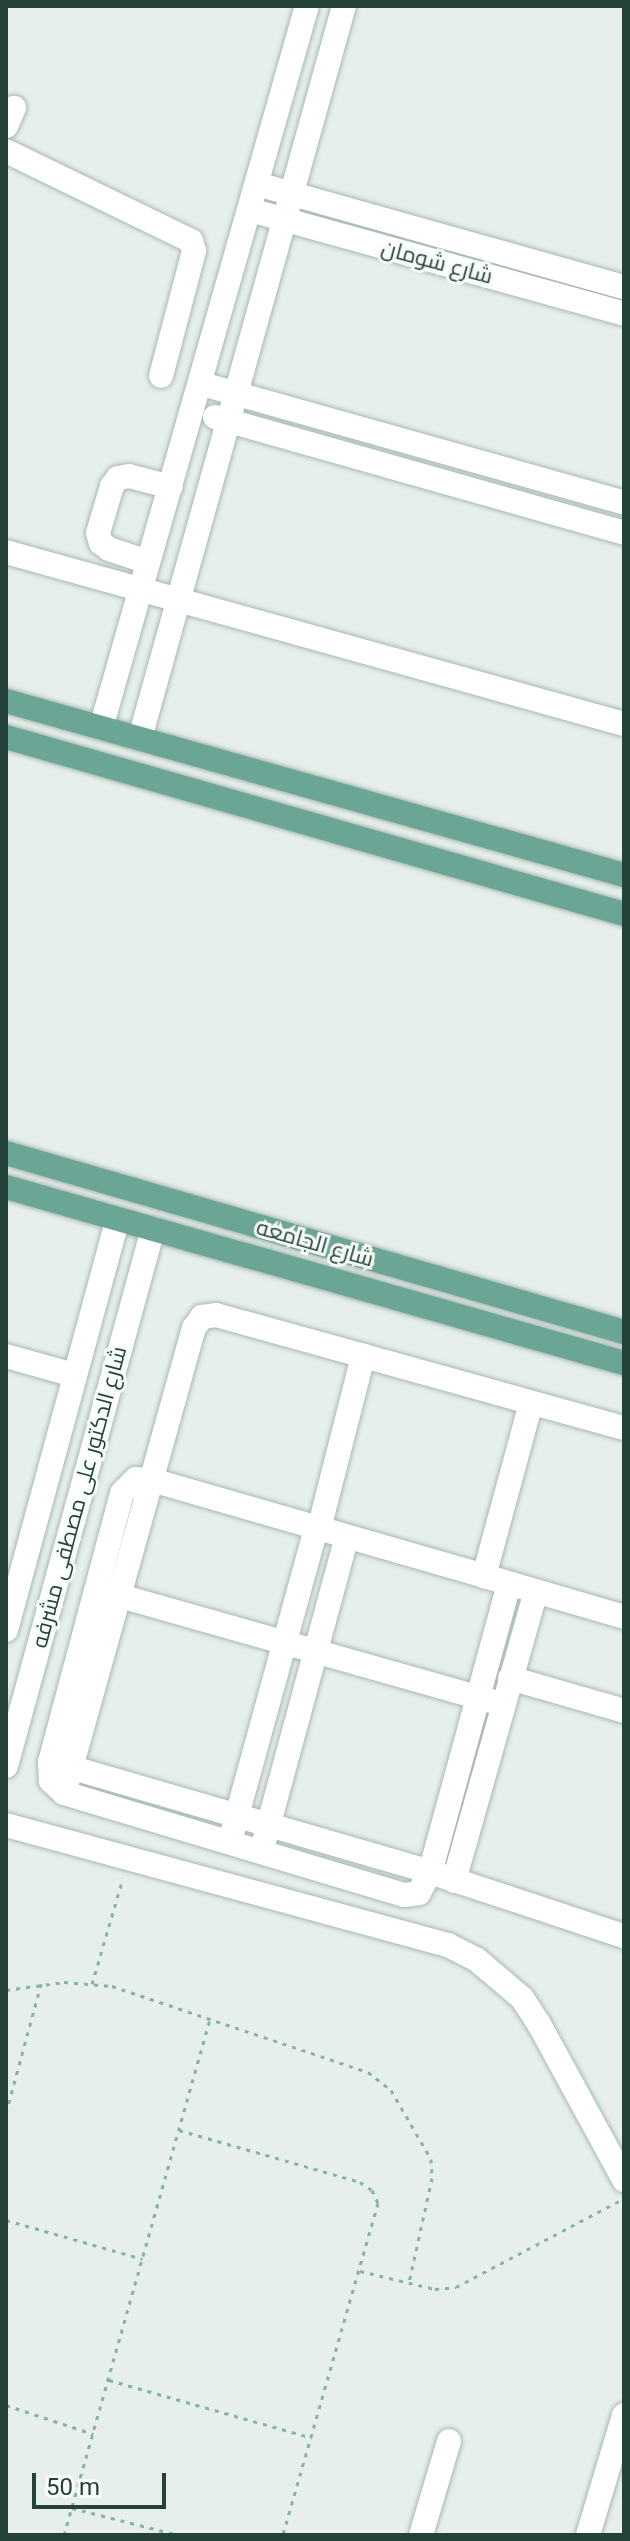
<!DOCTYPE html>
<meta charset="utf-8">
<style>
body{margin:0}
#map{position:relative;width:630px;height:2541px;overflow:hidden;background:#e6efeb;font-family:Roboto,Cairo,sans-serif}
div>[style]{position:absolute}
.path>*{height:3px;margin-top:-1.5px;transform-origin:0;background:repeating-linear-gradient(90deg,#86b3a5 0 4px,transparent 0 10px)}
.roads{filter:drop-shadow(0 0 2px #a8b8b2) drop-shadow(0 0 2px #a8b8b2)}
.minor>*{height:24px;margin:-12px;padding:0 12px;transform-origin:12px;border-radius:12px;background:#fff}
.major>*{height:24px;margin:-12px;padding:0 12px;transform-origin:12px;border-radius:12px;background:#6aa596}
span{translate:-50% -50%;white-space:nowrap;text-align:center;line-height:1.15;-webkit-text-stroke:6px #f7fbf9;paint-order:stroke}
.street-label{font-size:22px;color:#24423a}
.frame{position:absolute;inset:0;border:8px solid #24423a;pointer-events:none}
.scale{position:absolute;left:32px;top:2473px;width:134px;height:36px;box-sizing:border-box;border:4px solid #24423a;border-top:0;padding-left:10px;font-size:24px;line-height:28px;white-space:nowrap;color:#24423a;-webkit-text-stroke:6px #f7fbf9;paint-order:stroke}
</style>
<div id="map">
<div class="path">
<i style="left:92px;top:1984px;width:110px;rotate:-73.7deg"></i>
<i style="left:6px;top:1990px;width:59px;rotate:-7.9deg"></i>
<i style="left:64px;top:1982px;width:48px;rotate:4.8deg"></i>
<i style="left:112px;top:1986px;width:270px;rotate:18.6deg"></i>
<i style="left:368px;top:2072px;width:29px;rotate:38deg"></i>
<i style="left:391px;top:2090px;width:80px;rotate:59.9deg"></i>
<i style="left:431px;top:2159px;width:19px;rotate:87deg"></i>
<i style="left:432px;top:2178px;width:107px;rotate:102.4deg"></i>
<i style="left:6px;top:2113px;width:134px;rotate:-74.8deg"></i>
<i style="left:179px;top:2130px;width:188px;rotate:16deg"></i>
<i style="left:360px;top:2182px;width:14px;rotate:34deg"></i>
<i style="left:372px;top:2190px;width:14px;rotate:65deg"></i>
<i style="left:378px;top:2203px;width:345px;rotate:106deg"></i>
<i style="left:6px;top:2220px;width:142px;rotate:15.9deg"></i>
<i style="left:360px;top:2271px;width:77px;rotate:13.5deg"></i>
<i style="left:435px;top:2289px;width:21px;rotate:-5deg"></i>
<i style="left:456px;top:2287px;width:187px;rotate:-27.8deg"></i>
<i style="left:109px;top:2380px;width:211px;rotate:15.9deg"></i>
<i style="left:6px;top:2405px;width:92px;rotate:18.4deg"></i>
<i style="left:72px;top:2508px;width:110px;rotate:14.2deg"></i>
<i style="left:64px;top:2535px;width:536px;rotate:-74.2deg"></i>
</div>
<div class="roads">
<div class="minor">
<i style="left:6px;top:126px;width:20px;rotate:-66deg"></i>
<i style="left:6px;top:151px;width:206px;rotate:25.9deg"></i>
<i style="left:191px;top:241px;width:10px;rotate:73deg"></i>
<i style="left:194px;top:251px;width:129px;rotate:104.8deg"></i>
<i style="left:257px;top:184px;width:381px;rotate:15.7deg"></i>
<i style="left:250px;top:210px;width:388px;rotate:15.5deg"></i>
<i style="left:202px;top:384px;width:438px;rotate:15.7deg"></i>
<i style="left:215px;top:417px;width:425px;rotate:15.8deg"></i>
<i style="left:6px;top:552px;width:641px;rotate:15.55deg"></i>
<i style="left:148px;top:562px;width:41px;rotate:-161.6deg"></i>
<i style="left:109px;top:549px;width:10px;rotate:-143deg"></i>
<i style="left:101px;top:543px;width:10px;rotate:-107deg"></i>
<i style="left:98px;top:533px;width:49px;rotate:-73.4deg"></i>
<i style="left:112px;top:486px;width:10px;rotate:-53deg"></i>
<i style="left:118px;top:478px;width:11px;rotate:-10deg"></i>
<i style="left:129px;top:476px;width:43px;rotate:14.7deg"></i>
<i style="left:101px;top:728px;width:751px;rotate:-74.08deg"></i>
<i style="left:140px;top:738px;width:760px;rotate:-74.43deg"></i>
<i style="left:6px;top:1356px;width:71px;rotate:15.6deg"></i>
<i style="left:319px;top:1529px;width:179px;rotate:-75.7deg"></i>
<i style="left:484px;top:1576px;width:179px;rotate:-74.8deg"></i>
<i style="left:509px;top:1584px;width:299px;rotate:105.3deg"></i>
<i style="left:430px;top:1872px;width:24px;rotate:118deg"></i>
<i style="left:419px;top:1893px;width:15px;rotate:172deg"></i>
<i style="left:404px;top:1895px;width:355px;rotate:-163.3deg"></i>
<i style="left:64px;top:1793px;width:18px;rotate:-137deg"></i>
<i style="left:51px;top:1781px;width:19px;rotate:-93deg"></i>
<i style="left:50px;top:1762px;width:278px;rotate:-75deg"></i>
<i style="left:122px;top:1493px;width:20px;rotate:-45deg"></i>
<i style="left:136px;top:1479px;width:16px;rotate:4deg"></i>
<i style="left:152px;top:1480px;width:346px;rotate:16.1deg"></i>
<i style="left:484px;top:1576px;width:146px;rotate:16.3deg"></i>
<i style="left:106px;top:1592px;width:412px;rotate:15.8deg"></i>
<i style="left:6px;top:1630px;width:426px;rotate:-74.8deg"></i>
<i style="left:510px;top:1678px;width:119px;rotate:16.1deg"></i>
<i style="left:56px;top:1763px;width:390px;rotate:16.2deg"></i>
<i style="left:430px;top:1872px;width:204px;rotate:18.3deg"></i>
<i style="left:6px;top:1766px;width:557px;rotate:-74.69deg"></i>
<i style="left:64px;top:1793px;width:483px;rotate:-74.4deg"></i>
<i style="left:194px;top:1328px;width:14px;rotate:-54deg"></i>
<i style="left:202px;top:1317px;width:14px;rotate:-8deg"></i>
<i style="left:216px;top:1315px;width:423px;rotate:15.5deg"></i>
<i style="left:6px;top:1825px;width:458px;rotate:15.2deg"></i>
<i style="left:448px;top:1945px;width:31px;rotate:27deg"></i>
<i style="left:476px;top:1959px;width:60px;rotate:40.3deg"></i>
<i style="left:522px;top:1998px;width:31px;rotate:57deg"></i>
<i style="left:539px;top:2024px;width:178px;rotate:61.4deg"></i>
<i style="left:233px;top:1830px;width:313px;rotate:-74.6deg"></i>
<i style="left:265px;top:1838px;width:312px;rotate:-74.8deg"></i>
<i style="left:454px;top:1881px;width:300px;rotate:-74.2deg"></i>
<i style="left:421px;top:2535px;width:98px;rotate:-73.4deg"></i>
<i style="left:588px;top:2535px;width:125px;rotate:-73.3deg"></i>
</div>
<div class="major">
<i style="left:6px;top:701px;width:642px;rotate:15.72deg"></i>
<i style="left:6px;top:737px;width:643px;rotate:15.98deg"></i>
<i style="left:6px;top:1153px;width:643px;rotate:16.15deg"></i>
<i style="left:6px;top:1187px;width:643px;rotate:15.9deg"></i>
</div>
</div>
<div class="street-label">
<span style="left:437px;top:262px;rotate:15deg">شارع شومان</span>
<span style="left:315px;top:1243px;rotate:16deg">شارع الجامعه</span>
<span style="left:79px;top:1497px;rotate:-75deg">شارع الدكتور على مصطفى مشرفه</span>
</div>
<div class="frame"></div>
<div class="scale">50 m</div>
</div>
